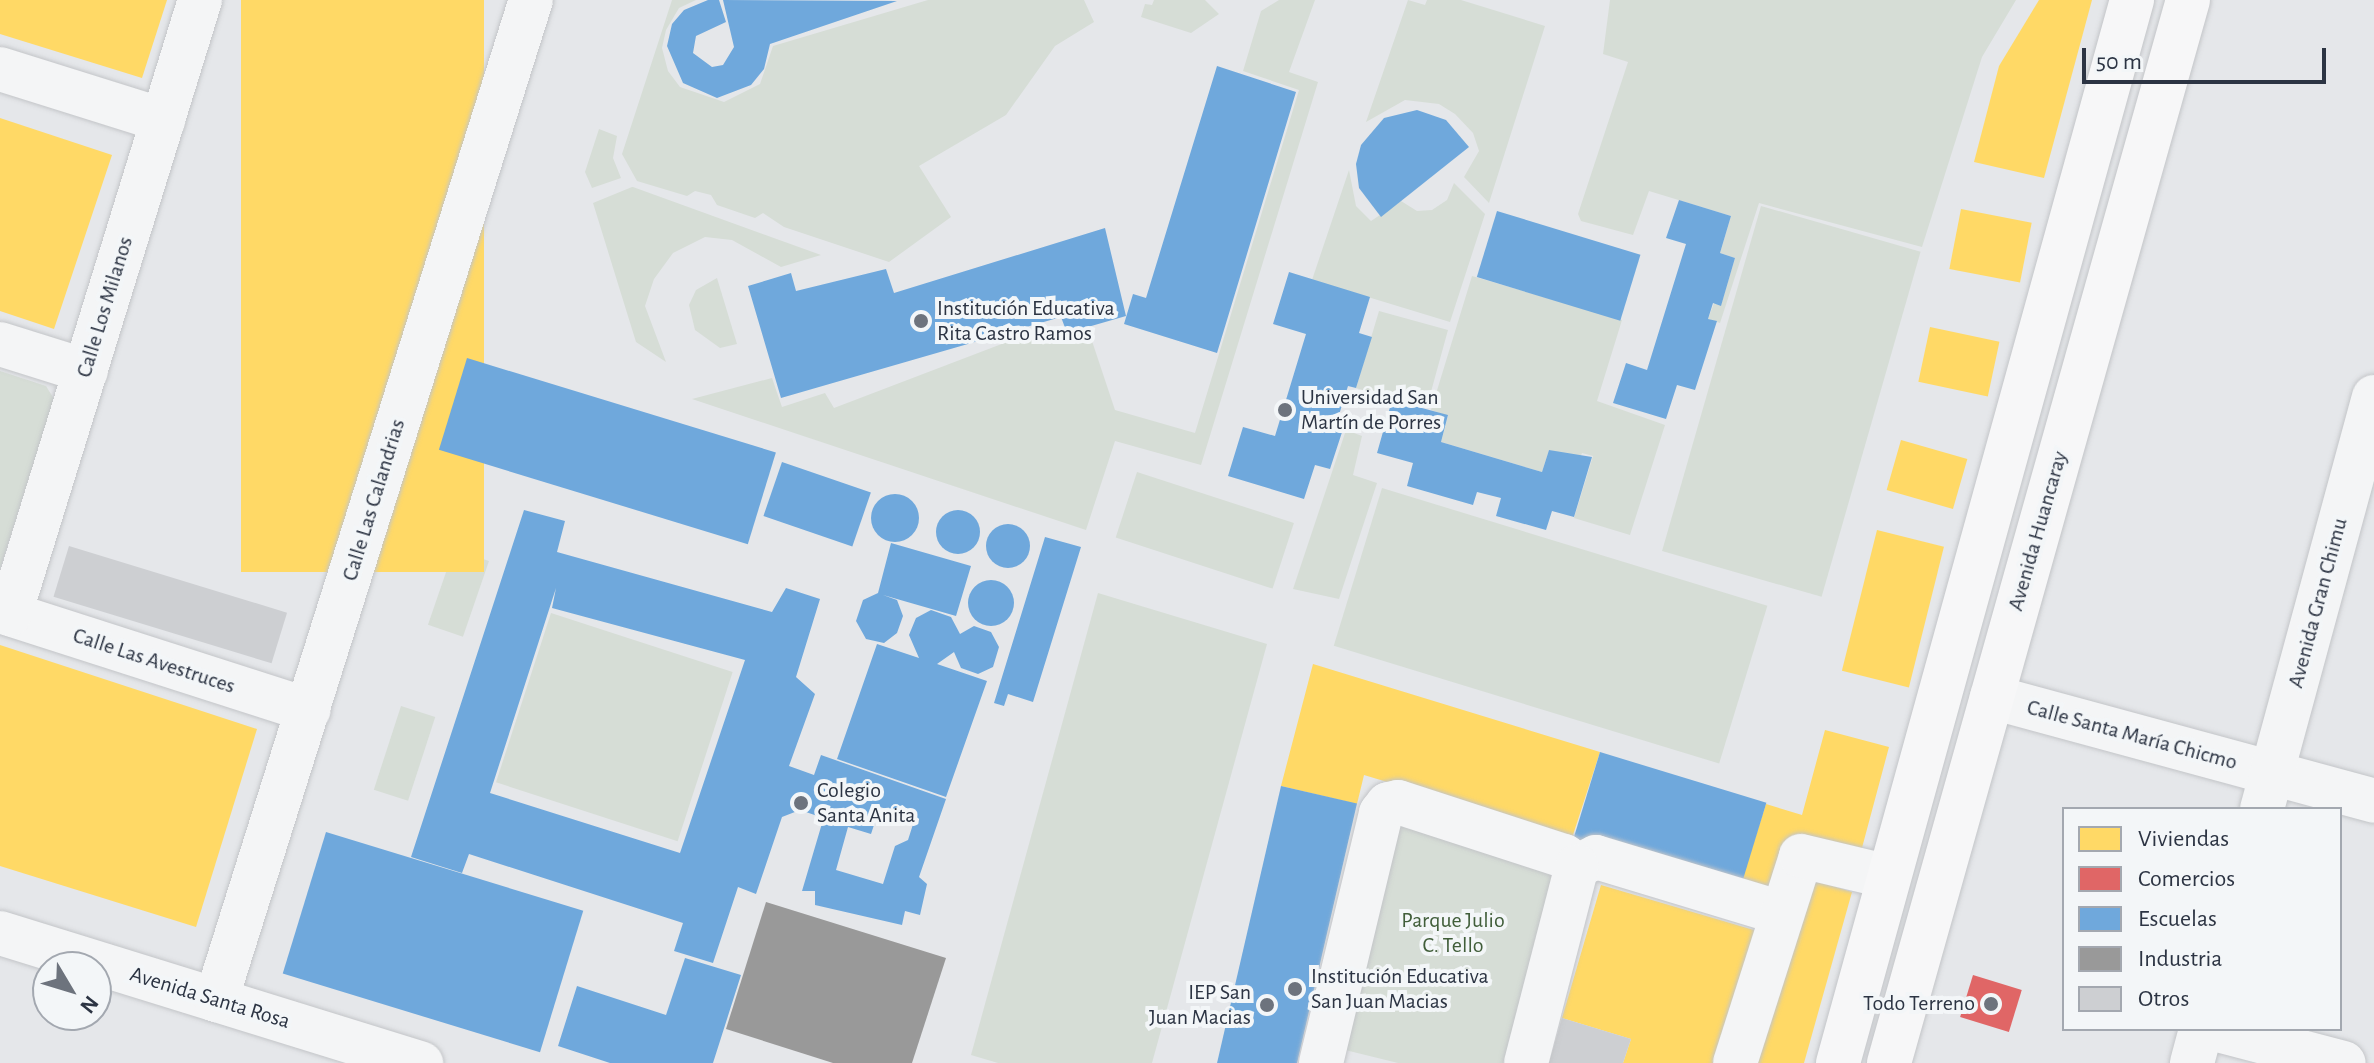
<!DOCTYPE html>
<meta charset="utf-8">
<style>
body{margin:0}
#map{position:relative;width:2374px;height:1063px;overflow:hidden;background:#e5e7ea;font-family:"Alegreya Sans",sans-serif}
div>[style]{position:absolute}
.green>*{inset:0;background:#d6ddd6;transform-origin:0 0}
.homes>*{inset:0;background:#ffd966;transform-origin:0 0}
.shops>*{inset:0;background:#e06666;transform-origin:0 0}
.schools>*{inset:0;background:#6fa8dc;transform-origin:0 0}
.round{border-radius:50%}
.industry>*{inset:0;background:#999}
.building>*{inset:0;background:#cdcfd2;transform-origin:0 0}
.roads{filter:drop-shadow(0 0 2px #c3c5c8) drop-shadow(0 0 2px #c3c5c8)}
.minor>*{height:44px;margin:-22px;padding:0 22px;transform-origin:22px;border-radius:22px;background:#f4f5f6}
.major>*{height:44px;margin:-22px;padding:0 22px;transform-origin:22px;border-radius:22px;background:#f7f7f8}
.dots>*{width:22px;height:22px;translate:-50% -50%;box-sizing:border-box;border:4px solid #f3f6f8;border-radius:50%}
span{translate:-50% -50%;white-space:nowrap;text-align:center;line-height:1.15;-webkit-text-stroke:8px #f3f6f8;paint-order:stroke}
.street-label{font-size:22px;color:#2c3443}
.poi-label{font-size:22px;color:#2c3443}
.left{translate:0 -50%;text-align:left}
.right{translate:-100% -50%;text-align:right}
.park-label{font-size:22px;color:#415e3a}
.legend{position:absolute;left:2062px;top:807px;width:280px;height:224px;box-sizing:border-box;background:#f3f6f8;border:2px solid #a3a8b0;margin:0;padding:10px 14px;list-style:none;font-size:24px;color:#2c3443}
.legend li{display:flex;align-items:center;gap:16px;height:40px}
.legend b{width:40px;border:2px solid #a3a8b0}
.north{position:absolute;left:32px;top:951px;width:80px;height:80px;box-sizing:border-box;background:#f3f6f8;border:2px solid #a3a8b0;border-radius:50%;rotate:128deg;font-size:22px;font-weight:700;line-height:32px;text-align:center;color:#2c3443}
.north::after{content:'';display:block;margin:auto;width:28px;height:36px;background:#6d737d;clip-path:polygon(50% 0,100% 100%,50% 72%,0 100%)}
.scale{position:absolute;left:2082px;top:48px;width:244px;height:36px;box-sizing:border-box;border:4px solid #2c3443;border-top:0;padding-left:10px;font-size:24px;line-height:28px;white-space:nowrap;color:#2c3443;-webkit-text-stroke:6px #f3f6f8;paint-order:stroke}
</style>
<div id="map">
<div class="green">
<i style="clip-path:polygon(672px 0,696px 0,679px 8px,666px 30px,662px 48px,668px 71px,680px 87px,724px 102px,760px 84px,773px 46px,928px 0,1084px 0,1094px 22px,1055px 46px,1006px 115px,919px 166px,951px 217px,889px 262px,784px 227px,763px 213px,755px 218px,717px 205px,711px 195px,695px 191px,687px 196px,637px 181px,622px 154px)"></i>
<i style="clip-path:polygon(1154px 0,1205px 0,1219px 14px,1191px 33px,1141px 17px,1145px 4px,1152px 5px)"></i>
<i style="clip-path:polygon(1279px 0,1315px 0,1289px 72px,1318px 82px,1201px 465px,1115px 441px,1086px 530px,692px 399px,772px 378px,782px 407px,825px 393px,834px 408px,1041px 329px,1045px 343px,1089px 332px,1115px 410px,1195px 433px,1299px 90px,1243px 71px,1261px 11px)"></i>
<i style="clip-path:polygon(1408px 0,1425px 5px,1427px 0,1461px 0,1545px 26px,1489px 203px,1464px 177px,1479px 151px,1473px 133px,1455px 114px,1439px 104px,1405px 100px,1366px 122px)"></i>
<i style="clip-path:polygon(1610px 0,2016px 0,1982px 57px,1922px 247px,1759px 203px,1720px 323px,1708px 319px,1714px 303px,1721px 305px,1735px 258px,1720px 253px,1731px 216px,1649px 191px,1633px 235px,1581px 221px,1578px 214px,1628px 62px,1603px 54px)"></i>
<i style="clip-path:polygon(599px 129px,617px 136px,613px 158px,621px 178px,592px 188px,585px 172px)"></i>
<i style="clip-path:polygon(1349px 170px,1356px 206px,1371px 221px,1401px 201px,1417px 211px,1432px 210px,1447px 200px,1454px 183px,1485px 214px,1450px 322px,1312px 280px)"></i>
<i style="clip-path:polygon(632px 187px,633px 187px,821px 255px,781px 267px,732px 240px,705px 237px,673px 253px,654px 279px,645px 306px,666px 362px,636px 342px,593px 203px)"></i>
<i style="left:1761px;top:206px;width:166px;height:359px;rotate:16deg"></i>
<i style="clip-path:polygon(1472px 276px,1622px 320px,1597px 401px,1665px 425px,1630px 535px,1574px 518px,1593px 456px,1582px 453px,1580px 458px,1549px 450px,1542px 472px,1441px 442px,1448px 416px,1431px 410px)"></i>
<i style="clip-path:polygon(717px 278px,737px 344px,720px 348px,695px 330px,689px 305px,696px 290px)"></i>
<i style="clip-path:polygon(1379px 311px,1448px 330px,1429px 399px,1395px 390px,1392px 399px,1356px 388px)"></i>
<i style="clip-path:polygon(0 371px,46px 386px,54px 399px,0 569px)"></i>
<i style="clip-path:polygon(1346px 430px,1362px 436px,1353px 475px,1377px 483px,1339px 599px,1293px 589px)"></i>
<i style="left:1137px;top:472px;width:165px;height:69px;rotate:18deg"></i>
<i style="left:1382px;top:488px;width:403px;height:165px;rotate:17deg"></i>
<i style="left:454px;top:549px;width:37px;height:80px;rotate:19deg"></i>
<i style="clip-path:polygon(1098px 593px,1267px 644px,1152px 1063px,998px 1063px,971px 1055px)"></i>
<i style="left:551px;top:613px;width:191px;height:178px;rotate:18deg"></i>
<i style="left:401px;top:706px;width:36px;height:88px;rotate:18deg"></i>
<i style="clip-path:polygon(1409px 822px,1552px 873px,1509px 1063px,1398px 1063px,1337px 1048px,1384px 831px)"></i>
</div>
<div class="homes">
<i style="clip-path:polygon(0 0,167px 0,142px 78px,0 34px)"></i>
<i style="left:241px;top:0;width:243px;height:572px"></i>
<i style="clip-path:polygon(2039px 0,2092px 0,2044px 178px,1974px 162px,1999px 66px)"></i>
<i style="clip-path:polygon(0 118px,112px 155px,54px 329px,0 311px)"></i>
<i style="left:1961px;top:209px;width:72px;height:61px;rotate:11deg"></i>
<i style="left:1930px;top:327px;width:71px;height:56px;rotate:12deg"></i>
<i style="left:1901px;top:440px;width:69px;height:52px;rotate:16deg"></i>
<i style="left:1877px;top:530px;width:69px;height:145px;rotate:14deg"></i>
<i style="clip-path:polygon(0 645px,257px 729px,196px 927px,0 866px)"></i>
<i style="clip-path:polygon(1313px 664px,1600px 752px,1572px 838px,1364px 775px,1357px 804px,1281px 786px)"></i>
<i style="clip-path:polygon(1825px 730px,1889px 747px,1859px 859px,1777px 900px,1739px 888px,1766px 804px,1802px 815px)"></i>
<i style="clip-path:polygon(1803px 877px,1852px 892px,1804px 1063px,1746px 1063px)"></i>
<i style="clip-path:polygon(1601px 885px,1764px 933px,1721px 1063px,1623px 1063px,1631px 1039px,1562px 1018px)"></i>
</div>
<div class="shops">
<i style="left:1973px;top:975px;width:51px;height:44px;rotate:17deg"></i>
</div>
<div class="schools">
<i style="clip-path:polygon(708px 0,719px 0,726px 22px,696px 36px,693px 53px,712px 67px,723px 65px,734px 47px,723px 0,897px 1px,770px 44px,764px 69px,751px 85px,717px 98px,683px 83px,667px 46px,672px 24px,684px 10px)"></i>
<i style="clip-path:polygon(1217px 66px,1296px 92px,1217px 353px,1124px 324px,1133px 294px,1146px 298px)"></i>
<i style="clip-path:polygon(1417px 110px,1446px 120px,1469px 147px,1381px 217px,1359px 188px,1356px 164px,1361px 145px,1384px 118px)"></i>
<i style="clip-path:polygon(1679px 200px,1731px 216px,1720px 253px,1735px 258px,1721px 306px,1713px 303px,1708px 319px,1717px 321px,1695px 390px,1677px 385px,1666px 419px,1613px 403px,1626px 363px,1647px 370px,1686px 244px,1666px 238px)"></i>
<i style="left:1497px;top:211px;width:150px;height:69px;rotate:17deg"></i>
<i style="clip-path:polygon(1105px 228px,1126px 316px,1067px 333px,1061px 317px,781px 398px,748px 286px,791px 273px,796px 291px,886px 269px,894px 293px)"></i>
<i style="clip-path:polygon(1289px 272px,1370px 297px,1359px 333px,1372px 337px,1356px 388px,1348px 386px,1338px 418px,1346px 420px,1330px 469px,1315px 465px,1304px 499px,1228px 476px,1243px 427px,1275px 436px,1306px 334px,1273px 324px)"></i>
<i style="left:467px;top:358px;width:323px;height:96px;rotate:17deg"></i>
<i style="clip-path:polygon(1392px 400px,1448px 415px,1441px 442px,1542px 472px,1549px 450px,1592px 457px,1574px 517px,1552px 511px,1546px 530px,1496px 516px,1501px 498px,1477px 492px,1473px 505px,1407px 486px,1413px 463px,1377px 453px)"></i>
<i style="left:782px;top:462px;width:94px;height:57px;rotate:19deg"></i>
<i class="round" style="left:871px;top:494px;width:48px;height:48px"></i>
<i style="clip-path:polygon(evenodd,524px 510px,565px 521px,557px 552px,772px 612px,786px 588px,820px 599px,796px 677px,815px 694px,789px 766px,814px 775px,821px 755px,946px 799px,919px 877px,927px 884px,920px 915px,905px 911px,902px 925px,815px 905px,815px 891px,802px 891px,823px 820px,838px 823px,800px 810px,782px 817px,756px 894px,738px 887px,713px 963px,674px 951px,683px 923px,469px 854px,462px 873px,411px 857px,524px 510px,556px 588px,552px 608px,745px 660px,680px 853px,490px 793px,556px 588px,524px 510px,880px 807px,915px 818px,908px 840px,895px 846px,883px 884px,836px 870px,848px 827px,871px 834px,880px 807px)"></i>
<i class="round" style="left:936px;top:510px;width:44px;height:44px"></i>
<i class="round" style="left:986px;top:524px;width:44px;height:44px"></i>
<i style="clip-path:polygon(1045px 537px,1081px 547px,1033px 702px,1008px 694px,1004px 706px,994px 703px)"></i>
<i style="clip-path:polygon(891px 543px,971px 566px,956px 616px,883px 595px,897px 600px,903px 616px,897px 633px,884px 643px,866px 639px,856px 621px,863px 600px,878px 593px)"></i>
<i class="round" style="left:968px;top:580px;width:46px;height:46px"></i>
<i style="clip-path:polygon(931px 610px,951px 617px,960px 634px,974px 626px,991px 632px,999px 647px,993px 667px,978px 674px,961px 668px,954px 652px,937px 664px,987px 681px,946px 797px,837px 759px,877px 644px,919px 658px,909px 635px,916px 618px)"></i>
<i style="left:1600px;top:752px;width:174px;height:90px;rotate:17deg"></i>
<i style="left:1281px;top:786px;width:78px;height:286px;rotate:13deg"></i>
<i style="left:326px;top:832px;width:269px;height:148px;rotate:17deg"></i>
<i style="clip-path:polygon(685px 958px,741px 975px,713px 1063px,610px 1063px,558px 1046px,577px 986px,666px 1015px)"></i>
</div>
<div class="industry">
<i style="clip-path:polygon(766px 902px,946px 958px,912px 1063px,833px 1063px,726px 1029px)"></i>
</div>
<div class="building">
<i style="left:69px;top:546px;width:228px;height:53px;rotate:17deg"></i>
<i style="clip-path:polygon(1562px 1018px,1631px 1039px,1623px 1063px,1549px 1063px)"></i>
</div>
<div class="roads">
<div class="minor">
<i style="left:0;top:69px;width:171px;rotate:17.4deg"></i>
<i style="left:0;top:344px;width:90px;rotate:17.4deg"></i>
<i style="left:0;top:611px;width:324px;rotate:17.8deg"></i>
<i style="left:10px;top:614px;width:643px;rotate:-72.81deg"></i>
<i style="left:1992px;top:697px;width:396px;rotate:15.2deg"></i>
<i style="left:2262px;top:809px;width:427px;rotate:-74.8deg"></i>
<i style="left:1577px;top:866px;width:21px;rotate:-25deg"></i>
<i style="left:1596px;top:857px;width:194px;rotate:16.8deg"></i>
<i style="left:0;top:933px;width:441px;rotate:17.2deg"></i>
<i style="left:216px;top:1000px;width:1048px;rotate:-72.52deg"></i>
<i style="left:2214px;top:1029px;width:134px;rotate:14.7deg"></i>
<i style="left:1321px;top:1063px;width:257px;rotate:-76.5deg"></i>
<i style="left:1381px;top:813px;width:11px;rotate:-52deg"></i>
<i style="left:1388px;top:804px;width:10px;rotate:-11deg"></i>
<i style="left:1398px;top:802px;width:175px;rotate:18deg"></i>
<i style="left:1564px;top:856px;width:16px;rotate:38deg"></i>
<i style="left:1526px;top:1063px;width:203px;rotate:-75.5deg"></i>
<i style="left:1735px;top:1063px;width:217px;rotate:-72.3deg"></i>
<i style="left:1801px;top:856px;width:90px;rotate:13.4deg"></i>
<i style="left:2192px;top:1063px;width:35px;rotate:-75deg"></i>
</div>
<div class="major">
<i style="left:1838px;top:1063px;width:1103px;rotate:-74.54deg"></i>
<i style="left:1889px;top:1063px;width:1104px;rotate:-74.29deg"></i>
</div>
</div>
<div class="dots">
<i style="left:921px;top:321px;background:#6d737d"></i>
<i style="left:1285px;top:410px;background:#6d737d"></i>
<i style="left:801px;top:803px;background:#6d737d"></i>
<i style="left:1295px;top:989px;background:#6d737d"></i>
<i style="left:1991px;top:1004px;background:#6d737d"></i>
<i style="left:1267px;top:1005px;background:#6d737d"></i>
</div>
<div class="street-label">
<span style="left:105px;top:307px;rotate:-73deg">Calle Los Milanos</span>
<span style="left:374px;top:500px;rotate:-73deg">Calle Las Calandrias</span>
<span style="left:2038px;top:531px;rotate:-74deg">Avenida Huancaray</span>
<span style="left:2318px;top:603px;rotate:-75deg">Avenida Gran Chimu</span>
<span style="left:154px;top:661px;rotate:18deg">Calle Las Avestruces</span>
<span style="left:2132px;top:735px;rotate:15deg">Calle Santa María Chicmo</span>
<span style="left:210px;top:998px;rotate:17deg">Avenida Santa Rosa</span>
</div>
<div class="poi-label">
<span class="left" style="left:937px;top:321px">Institución Educativa<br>Rita Castro Ramos</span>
<span class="left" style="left:1301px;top:410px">Universidad San<br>Martín de Porres</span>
<span class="left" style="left:817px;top:803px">Colegio<br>Santa Anita</span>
<span class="left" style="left:1311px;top:989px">Institución Educativa<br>San Juan Macias</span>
<span class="right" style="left:1251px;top:1005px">IEP San<br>Juan Macias</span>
<span class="right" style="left:1975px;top:1004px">Todo Terreno</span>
</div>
<div class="park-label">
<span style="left:1453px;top:933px">Parque Julio<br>C. Tello</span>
</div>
<ul class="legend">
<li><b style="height:22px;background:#ffd966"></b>Viviendas</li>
<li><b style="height:22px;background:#e06666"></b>Comercios</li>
<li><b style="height:22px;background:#6fa8dc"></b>Escuelas</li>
<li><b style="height:22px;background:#999"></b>Industria</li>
<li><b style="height:22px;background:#cdcfd2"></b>Otros</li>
</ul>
<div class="north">N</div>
<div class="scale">50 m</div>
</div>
